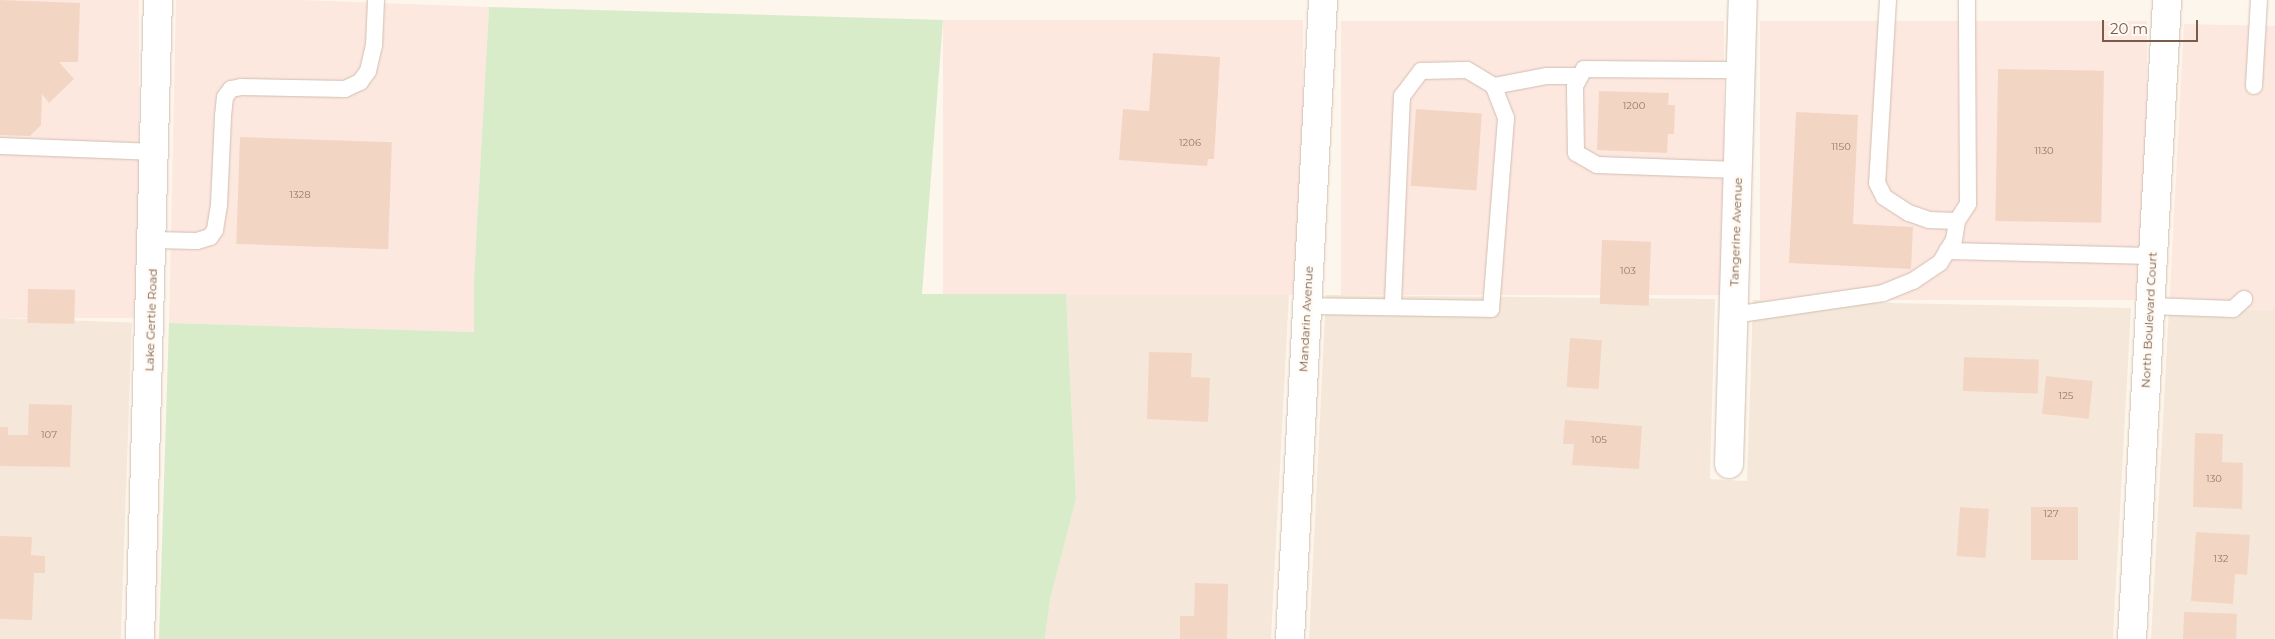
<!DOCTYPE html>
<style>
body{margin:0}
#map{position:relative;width:2275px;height:639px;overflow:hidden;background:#fdf6ec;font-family:Montserrat,sans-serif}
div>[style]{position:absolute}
.residential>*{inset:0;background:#f5e8da;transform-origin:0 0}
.commercial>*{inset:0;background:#fde8e0;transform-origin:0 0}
.green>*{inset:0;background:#d8ecc9}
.building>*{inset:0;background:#f3d5c3;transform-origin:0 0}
.roads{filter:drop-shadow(0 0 1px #d1beb0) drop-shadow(0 0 1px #d1beb0)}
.service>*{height:16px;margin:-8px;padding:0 8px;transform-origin:8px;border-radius:8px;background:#fff}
.minor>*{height:28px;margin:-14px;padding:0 14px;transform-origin:14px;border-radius:14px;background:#fff}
span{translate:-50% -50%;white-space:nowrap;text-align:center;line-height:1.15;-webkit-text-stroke:4.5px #fffaf3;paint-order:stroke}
.number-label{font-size:10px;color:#987a6a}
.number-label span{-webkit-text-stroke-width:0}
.street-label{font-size:12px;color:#7a5c4d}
.scale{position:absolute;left:2102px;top:20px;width:96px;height:22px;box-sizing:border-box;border:2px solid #7a5c4d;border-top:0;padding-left:6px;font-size:15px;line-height:18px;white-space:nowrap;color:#7a5c4d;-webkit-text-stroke:4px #fffaf3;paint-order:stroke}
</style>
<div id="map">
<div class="residential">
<i style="clip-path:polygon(1066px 294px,1289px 294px,1271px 639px,1045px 639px,1050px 600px,1076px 499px)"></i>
<i style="clip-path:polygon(1326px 295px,1715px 299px,1710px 479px,1747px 481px,1753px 300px,2131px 308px,2113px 639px,1309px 639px)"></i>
<i style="clip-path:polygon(2169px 308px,2275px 310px,2275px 639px,2151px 639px)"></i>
<i style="left:0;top:318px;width:132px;height:321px;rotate:2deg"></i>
</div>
<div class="commercial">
<i style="left:0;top:0;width:139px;height:318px"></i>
<i style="clip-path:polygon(176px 0,301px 0,489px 7px,474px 278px,474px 332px,169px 323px)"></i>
<i style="left:943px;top:20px;width:360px;height:275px"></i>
<i style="left:1341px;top:21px;width:383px;height:274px"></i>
<i style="left:1760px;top:21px;width:387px;height:279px"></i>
<i style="clip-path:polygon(2184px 24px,2275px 26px,2275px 310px,2169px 308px)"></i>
</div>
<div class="green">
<i style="clip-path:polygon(489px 7px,943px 20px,922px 294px,1066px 294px,1076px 499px,1050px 600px,1045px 639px,159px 639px,169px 323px,474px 332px,474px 278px)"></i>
</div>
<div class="building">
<i style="clip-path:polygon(0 0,80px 3px,78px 62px,59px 62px,74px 79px,49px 103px,42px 94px,41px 125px,30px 136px,0 135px)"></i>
<i style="clip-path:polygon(1153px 53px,1220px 57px,1214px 159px,1208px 159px,1207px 166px,1119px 160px,1123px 109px,1149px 111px)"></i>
<i style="left:1998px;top:69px;width:106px;height:152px;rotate:1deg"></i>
<i style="clip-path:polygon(1599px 91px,1669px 93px,1668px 105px,1675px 105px,1674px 134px,1668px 134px,1667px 153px,1597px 150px)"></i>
<i style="left:1416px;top:109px;width:66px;height:77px;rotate:4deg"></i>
<i style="clip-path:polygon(1796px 112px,1858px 115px,1853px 224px,1913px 227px,1911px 269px,1789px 263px)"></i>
<i style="left:240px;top:137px;width:152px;height:107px;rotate:2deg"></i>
<i style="left:1602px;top:240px;width:49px;height:64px;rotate:2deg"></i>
<i style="left:28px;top:289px;width:47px;height:34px;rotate:1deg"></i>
<i style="left:1570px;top:338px;width:32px;height:49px;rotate:4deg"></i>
<i style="clip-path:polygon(1149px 352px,1192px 353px,1191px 377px,1210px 378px,1208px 422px,1147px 419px)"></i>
<i style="left:1964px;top:357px;width:75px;height:34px;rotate:2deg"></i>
<i style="left:2046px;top:376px;width:47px;height:38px;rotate:6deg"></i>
<i style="clip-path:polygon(29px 404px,72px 405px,70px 467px,0 466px,0 427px,8px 427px,8px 435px,28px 435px)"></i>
<i style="clip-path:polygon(1565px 420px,1642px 426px,1639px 469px,1572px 465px,1574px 444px,1563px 444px)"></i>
<i style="clip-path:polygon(2195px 433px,2223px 434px,2222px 462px,2243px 463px,2242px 509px,2193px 507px)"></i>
<i style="left:1960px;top:507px;width:29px;height:49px;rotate:4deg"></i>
<i style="left:2031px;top:507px;width:47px;height:53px"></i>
<i style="clip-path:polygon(2196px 532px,2250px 535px,2247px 575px,2235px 574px,2233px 604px,2191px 601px)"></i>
<i style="clip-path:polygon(0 536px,32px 537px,31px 555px,45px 556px,45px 573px,34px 573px,32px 620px,0 619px)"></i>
<i style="clip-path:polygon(1195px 583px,1228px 584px,1227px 639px,1180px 639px,1180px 616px,1194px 616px)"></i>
<i style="left:2184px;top:612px;width:53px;height:27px;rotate:2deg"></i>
</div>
<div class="roads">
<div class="service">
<i style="left:1888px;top:0;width:183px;rotate:93.4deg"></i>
<i style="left:1877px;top:183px;width:16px;rotate:63deg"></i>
<i style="left:1884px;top:197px;width:30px;rotate:33deg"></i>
<i style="left:1909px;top:213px;width:21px;rotate:19deg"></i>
<i style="left:1929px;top:220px;width:28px;rotate:2deg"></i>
<i style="left:1957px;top:221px;width:20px;rotate:-57deg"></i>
<i style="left:1968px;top:204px;width:204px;rotate:-90.3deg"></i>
<i style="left:1494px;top:86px;width:54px;rotate:-10.7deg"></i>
<i style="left:1547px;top:76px;width:33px"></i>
<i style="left:2254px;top:86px;width:86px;rotate:-86.7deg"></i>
<i style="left:0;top:146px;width:155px;rotate:2.2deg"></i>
<i style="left:1738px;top:170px;width:141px;rotate:-178deg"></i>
<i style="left:1597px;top:165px;width:24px;rotate:-150deg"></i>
<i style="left:1576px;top:153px;width:67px;rotate:-90.9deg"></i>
<i style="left:1575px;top:86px;width:19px;rotate:-62deg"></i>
<i style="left:1584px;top:69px;width:157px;rotate:0.4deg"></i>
<i style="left:153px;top:240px;width:44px;rotate:1.3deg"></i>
<i style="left:197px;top:241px;width:14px;rotate:-17deg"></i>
<i style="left:210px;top:237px;width:9px;rotate:-54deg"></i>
<i style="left:215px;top:230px;width:25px;rotate:-81deg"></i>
<i style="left:219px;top:205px;width:89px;rotate:-87.4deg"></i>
<i style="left:223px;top:116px;width:19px;rotate:-84deg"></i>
<i style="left:225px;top:97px;width:10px;rotate:-53deg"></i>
<i style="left:231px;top:89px;width:10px;rotate:-11deg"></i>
<i style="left:241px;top:87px;width:104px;rotate:1.1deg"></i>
<i style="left:345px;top:89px;width:17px;rotate:-25deg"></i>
<i style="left:360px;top:82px;width:14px;rotate:-54deg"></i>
<i style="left:368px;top:71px;width:26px;rotate:-77deg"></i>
<i style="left:374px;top:46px;width:46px;rotate:-87.5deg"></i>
<i style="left:1947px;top:251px;width:206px;rotate:1.4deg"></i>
<i style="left:1307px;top:306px;width:184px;rotate:0.9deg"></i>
<i style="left:1491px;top:309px;width:192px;rotate:-85.5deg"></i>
<i style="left:1506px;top:118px;width:34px;rotate:-111deg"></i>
<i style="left:1494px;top:86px;width:31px;rotate:-149deg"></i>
<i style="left:1467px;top:70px;width:46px;rotate:178.8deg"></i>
<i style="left:1421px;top:71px;width:31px;rotate:127deg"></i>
<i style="left:1402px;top:96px;width:210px;rotate:92.5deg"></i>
<i style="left:2150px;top:306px;width:83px;rotate:2.1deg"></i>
<i style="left:2233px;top:309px;width:15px;rotate:-42deg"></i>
<i style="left:1733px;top:315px;width:152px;rotate:-8.3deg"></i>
<i style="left:1883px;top:293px;width:32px;rotate:-22deg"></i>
<i style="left:1913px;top:281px;width:32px;rotate:-34deg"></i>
<i style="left:1940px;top:263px;width:27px;rotate:-59deg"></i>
<i style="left:1954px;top:240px;width:19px;rotate:-81deg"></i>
</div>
<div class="minor">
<i style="left:1729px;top:464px;width:464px;rotate:-88.3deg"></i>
<i style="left:140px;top:639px;width:639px;rotate:-88.39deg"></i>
<i style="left:1290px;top:639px;width:640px;rotate:-87.04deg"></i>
<i style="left:2132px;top:639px;width:640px;rotate:-86.86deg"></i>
</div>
</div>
<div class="number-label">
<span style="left:1634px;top:106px">1200</span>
<span style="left:1190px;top:143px">1206</span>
<span style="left:1841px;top:147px">1150</span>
<span style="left:2044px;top:151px">1130</span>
<span style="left:300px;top:195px">1328</span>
<span style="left:1628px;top:271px">103</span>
<span style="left:2066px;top:396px">125</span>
<span style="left:49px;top:435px">107</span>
<span style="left:1599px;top:440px">105</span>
<span style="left:2214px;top:479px">130</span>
<span style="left:2051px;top:514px">127</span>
<span style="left:2221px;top:559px">132</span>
</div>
<div class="street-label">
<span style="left:1736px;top:232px;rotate:-88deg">Tangerine Avenue</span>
<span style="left:1306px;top:319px;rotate:-87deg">Mandarin Avenue</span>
<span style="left:151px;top:320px;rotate:-88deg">Lake Gertie Road</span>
<span style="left:2149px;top:320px;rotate:-87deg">North Boulevard Court</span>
</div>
<div class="scale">20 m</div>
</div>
